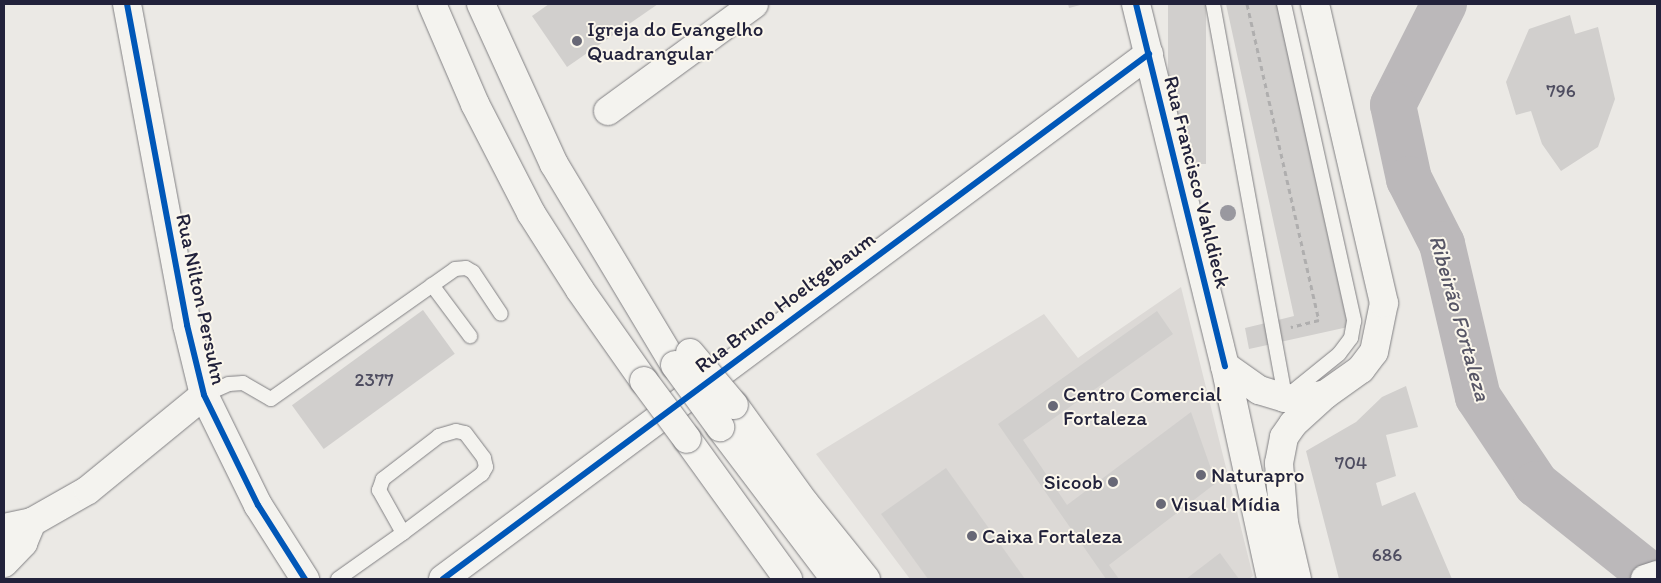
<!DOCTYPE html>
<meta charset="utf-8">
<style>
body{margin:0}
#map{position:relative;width:1661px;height:583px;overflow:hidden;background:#ebe9e5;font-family:Itim,sans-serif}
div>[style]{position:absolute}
.built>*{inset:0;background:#dcd9d6}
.river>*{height:46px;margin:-23px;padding:0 23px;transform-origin:23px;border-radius:23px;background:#bbb8ba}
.building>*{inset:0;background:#d1cfcd;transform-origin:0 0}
.path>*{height:3px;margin-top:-1.5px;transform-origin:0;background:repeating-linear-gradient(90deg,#afaeae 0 5px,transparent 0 9px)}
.roads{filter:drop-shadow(0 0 1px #818083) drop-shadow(0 0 1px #818083)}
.service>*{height:14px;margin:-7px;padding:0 7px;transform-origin:7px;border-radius:7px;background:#f4f3ef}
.minor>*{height:28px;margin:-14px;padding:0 14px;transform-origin:14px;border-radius:14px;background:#f4f3ef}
.secondary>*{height:28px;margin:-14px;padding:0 14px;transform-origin:14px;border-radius:14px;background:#f4f3ef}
.primary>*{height:28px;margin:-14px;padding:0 14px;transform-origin:14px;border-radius:14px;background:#f4f3ef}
.bridges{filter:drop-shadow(0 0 1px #818083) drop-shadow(0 0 1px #818083)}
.primary-bridge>*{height:28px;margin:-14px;padding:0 14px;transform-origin:14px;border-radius:14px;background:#f4f3ef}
.cycleway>*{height:6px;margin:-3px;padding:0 3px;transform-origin:3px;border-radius:3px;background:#0057b8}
.trees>*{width:16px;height:16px;margin:-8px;border-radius:50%;background:#99989f}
.dots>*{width:14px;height:14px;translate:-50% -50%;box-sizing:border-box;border:2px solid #fbf7ec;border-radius:50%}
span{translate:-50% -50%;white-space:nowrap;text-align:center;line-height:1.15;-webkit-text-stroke:4px #fbf7ec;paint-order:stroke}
.number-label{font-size:19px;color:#4e4d60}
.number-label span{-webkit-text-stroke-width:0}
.poi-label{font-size:21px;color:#22223b}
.left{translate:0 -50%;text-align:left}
.right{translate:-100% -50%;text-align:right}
.street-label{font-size:21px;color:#22223b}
.water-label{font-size:22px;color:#575666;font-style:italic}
.frame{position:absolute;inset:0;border:5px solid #22223b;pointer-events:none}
</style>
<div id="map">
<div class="built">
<i style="clip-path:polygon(1181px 287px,1253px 576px,1249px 579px,910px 579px,816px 454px,1044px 314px,1078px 358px)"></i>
</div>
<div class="river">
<i style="left:1444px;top:4px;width:113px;rotate:116.8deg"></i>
<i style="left:1393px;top:105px;width:76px;rotate:77.8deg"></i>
<i style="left:1409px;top:179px;width:73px;rotate:63.1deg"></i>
<i style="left:1442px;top:244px;width:157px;rotate:76.8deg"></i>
<i style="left:1478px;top:397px;width:105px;rotate:56.3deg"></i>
<i style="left:1536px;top:484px;width:152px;rotate:38.6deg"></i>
</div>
<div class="building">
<i style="clip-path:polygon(549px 4px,658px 4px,567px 67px,532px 16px)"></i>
<i style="clip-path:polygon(1068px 4px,1084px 4px,1069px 8px)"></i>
<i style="left:1168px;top:4px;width:38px;height:160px"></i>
<i style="clip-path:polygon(1226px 4px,1277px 4px,1348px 327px,1249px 349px,1245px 328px,1294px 316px)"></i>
<i style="clip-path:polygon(1570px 15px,1575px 34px,1598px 27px,1615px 99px,1598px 147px,1561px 171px,1542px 144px,1531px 111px,1516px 115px,1506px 82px,1529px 29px)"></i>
<i style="left:423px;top:310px;width:54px;height:162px;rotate:54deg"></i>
<i style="clip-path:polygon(1157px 311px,1173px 334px,1023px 440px,1067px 505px,1191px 412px,1216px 483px,1109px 565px,1119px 579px,1106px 579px,998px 424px)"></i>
<i style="clip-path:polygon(1406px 386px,1418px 427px,1386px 435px,1396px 476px,1376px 483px,1382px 506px,1415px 492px,1452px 579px,1339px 579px,1306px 451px,1356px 422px,1382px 397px)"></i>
<i style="clip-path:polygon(946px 468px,1025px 579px,928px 579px,881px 514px)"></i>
<i style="clip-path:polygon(1220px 553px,1239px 579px,1186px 579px)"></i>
</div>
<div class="path">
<i style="left:1247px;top:4px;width:324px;rotate:77.2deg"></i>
<i style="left:1319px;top:320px;width:29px;rotate:166deg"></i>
</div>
<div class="roads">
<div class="service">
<i style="left:1213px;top:4px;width:404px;rotate:79.6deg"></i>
<i style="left:1284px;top:4px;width:325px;rotate:77.5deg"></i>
<i style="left:1354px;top:321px;width:17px;rotate:100deg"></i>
<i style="left:1351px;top:338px;width:20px;rotate:127deg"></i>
<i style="left:1339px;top:354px;width:67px;rotate:141.1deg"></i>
<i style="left:432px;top:285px;width:64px;rotate:53.3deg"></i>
<i style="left:204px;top:395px;width:27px;rotate:-24deg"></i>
<i style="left:229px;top:384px;width:14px;rotate:-4deg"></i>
<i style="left:243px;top:383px;width:32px;rotate:30deg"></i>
<i style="left:271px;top:399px;width:225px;rotate:-35.2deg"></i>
<i style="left:455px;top:269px;width:11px;rotate:-5deg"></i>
<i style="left:466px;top:268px;width:8px;rotate:30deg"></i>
<i style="left:473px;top:272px;width:50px;rotate:56.3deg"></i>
<i style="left:338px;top:579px;width:80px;rotate:-35.3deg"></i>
<i style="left:403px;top:533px;width:99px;rotate:-36.8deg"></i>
<i style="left:482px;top:474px;width:8px;rotate:-60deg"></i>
<i style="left:486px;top:467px;width:9px;rotate:-103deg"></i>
<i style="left:484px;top:458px;width:31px;rotate:-127deg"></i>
<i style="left:465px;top:433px;width:9px;rotate:-167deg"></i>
<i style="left:456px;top:431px;width:18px;rotate:164deg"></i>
<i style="left:439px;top:436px;width:71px;rotate:142.5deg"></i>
<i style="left:383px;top:479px;width:12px;rotate:110deg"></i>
<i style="left:379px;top:490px;width:49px;rotate:60.8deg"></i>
</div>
<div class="minor">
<i style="left:127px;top:4px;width:327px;rotate:79.4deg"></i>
<i style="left:187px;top:325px;width:72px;rotate:76.3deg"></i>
<i style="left:204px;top:395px;width:123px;rotate:63.9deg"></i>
<i style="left:258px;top:505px;width:88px;rotate:57.6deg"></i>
<i style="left:608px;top:111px;width:181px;rotate:-36.2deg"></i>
<i style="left:4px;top:528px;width:29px;rotate:-12deg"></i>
<i style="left:32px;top:522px;width:64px;rotate:-29.7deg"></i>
<i style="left:88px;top:490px;width:150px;rotate:-39.3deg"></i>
<i style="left:4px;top:563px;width:28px;rotate:-46deg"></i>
<i style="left:23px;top:543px;width:23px;rotate:-67deg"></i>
<i style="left:443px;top:579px;width:880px;rotate:-36.64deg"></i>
<i style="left:1645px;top:579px;width:13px;rotate:-18deg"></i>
</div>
<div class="secondary">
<i style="left:1136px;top:4px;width:373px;rotate:76.2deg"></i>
<i style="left:1225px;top:366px;width:218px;rotate:77.8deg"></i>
<i style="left:1225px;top:366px;width:42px;rotate:35.2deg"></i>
<i style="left:1259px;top:390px;width:27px;rotate:17deg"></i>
<i style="left:1285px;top:398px;width:16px;rotate:4deg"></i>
<i style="left:1301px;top:399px;width:25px;rotate:-11deg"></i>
<i style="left:1297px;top:579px;width:57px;rotate:-103.1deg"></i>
<i style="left:1284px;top:523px;width:60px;rotate:-94.8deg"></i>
<i style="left:1279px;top:463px;width:26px;rotate:-79deg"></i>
<i style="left:1284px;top:437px;width:16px;rotate:-55deg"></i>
<i style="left:1293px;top:424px;width:45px;rotate:-42.3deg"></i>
<i style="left:1326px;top:394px;width:43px;rotate:-35.5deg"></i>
<i style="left:1361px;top:369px;width:21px;rotate:-53deg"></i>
<i style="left:1374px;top:352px;width:50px;rotate:-78.5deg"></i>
<i style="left:1384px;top:303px;width:307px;rotate:-103deg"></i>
</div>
<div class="primary">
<i style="left:432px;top:4px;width:109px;rotate:66.7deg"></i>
<i style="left:475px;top:104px;width:123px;rotate:62.8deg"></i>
<i style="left:531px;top:213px;width:91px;rotate:57.5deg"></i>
<i style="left:580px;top:290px;width:111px;rotate:54.9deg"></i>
<i style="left:481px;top:4px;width:176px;rotate:65.5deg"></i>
<i style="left:554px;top:164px;width:235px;rotate:59deg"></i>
<i style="left:734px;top:405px;width:120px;rotate:54.2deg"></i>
<i style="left:804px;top:502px;width:99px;rotate:51.2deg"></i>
<i style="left:720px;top:427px;width:191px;rotate:52.9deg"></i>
<i style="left:687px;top:439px;width:173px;rotate:54.2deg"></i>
</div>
</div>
<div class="bridges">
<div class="primary-bridge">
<i style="left:690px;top:353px;width:68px;rotate:49.8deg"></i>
<i style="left:675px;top:365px;width:77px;rotate:54deg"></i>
<i style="left:644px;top:381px;width:72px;rotate:53.4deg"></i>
</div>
</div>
<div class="cycleway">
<i style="left:127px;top:4px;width:327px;rotate:79.4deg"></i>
<i style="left:187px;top:325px;width:72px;rotate:76.3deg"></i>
<i style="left:204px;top:395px;width:123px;rotate:63.9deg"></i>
<i style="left:258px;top:505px;width:88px;rotate:57.6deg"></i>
<i style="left:1136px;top:4px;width:373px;rotate:76.2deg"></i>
<i style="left:443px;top:579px;width:880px;rotate:-36.64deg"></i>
</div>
<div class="trees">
<i style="left:1228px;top:213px"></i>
</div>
<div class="dots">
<i style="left:577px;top:41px;background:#686876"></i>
<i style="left:1053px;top:406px;background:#686876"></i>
<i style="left:1201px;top:475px;background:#686876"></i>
<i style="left:1113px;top:482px;background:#686876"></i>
<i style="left:1161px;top:504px;background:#686876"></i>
<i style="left:972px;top:536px;background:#686876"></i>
</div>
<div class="number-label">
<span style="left:1561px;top:91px">796</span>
<span style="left:374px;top:380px">2377</span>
<span style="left:1351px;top:463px">704</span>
<span style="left:1387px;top:555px">686</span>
</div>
<div class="poi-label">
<span class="left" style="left:587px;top:41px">Igreja do Evangelho<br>Quadrangular</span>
<span class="left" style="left:1063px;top:406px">Centro Comercial<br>Fortaleza</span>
<span class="left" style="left:1211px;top:475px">Naturapro</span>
<span class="right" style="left:1103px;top:482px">Sicoob</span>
<span class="left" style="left:1171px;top:504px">Visual Mídia</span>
<span class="left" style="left:982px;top:536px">Caixa Fortaleza</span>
</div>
<div class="street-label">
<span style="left:1197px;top:182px;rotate:76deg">Rua Francisco Vahldieck</span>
<span style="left:201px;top:299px;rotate:78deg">Rua Nilton Persuhn</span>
<span style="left:785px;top:302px;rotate:-37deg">Rua Bruno Hoeltgebaum</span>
</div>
<div class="water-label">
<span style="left:1460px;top:318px;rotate:74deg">Ribeirão Fortaleza</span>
</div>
<div class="frame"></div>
</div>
